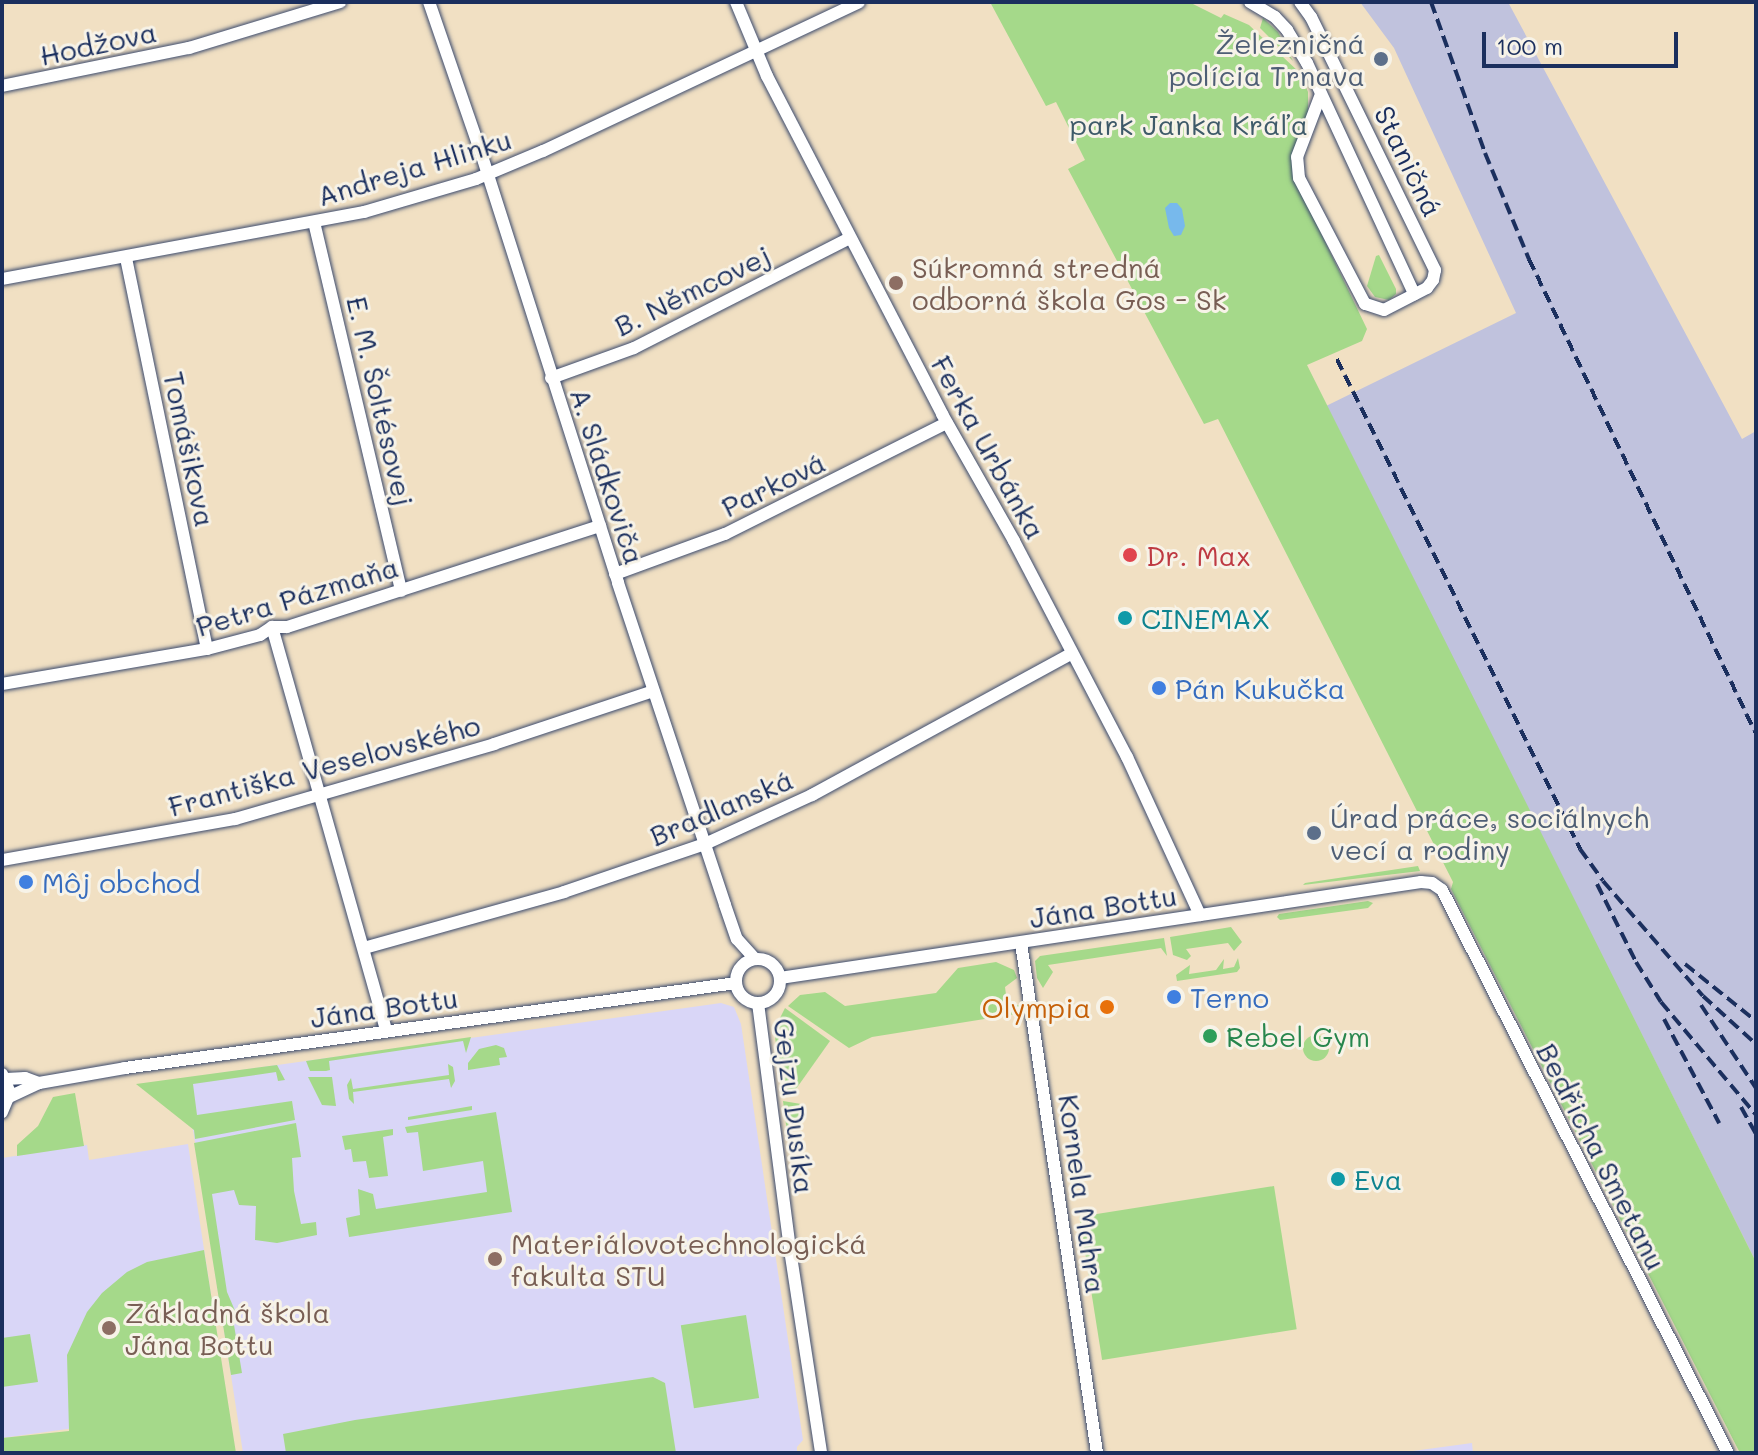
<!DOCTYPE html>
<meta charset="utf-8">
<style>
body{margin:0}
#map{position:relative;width:1758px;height:1455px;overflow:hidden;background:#f1e0c3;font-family:Mali,sans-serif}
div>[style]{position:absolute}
.built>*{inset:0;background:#d9d6f7}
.industrial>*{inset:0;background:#c0c2dd}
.green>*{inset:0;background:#a5d98a;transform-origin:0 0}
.round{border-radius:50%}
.water>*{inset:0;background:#77b9ec}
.roads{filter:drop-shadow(0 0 2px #3b4a6d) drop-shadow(0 0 2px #3b4a6d)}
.street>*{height:12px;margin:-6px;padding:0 6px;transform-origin:6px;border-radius:6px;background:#fff}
.street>.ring{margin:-6px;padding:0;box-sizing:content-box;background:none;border:12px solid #fff;border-radius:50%}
.rail>*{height:4px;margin-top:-2px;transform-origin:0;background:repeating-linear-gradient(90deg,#1b2f5e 0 12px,transparent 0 18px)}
.dots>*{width:22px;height:22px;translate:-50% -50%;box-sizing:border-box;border:4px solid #f7f3e8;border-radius:50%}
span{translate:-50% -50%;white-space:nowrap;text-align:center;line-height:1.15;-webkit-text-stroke:6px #f7f3e8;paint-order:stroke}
.street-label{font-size:28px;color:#1b2f5e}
.service-label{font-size:28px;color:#4e5e75}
.right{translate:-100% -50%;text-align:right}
.left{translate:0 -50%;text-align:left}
.park-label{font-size:28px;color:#3e5a69}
.education-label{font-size:28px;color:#785e54}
.health-label{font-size:28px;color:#be3a42}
.culture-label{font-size:28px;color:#0d838f}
.shop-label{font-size:28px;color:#366cbe}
.food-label{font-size:28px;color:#c56008}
.leisure-label{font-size:28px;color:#27864d}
.frame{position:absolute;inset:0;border:4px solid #1b2f5e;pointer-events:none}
.scale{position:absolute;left:1482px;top:32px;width:196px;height:36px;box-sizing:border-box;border:4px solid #1b2f5e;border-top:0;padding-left:10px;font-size:24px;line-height:28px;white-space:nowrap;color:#1b2f5e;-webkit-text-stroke:6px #f7f3e8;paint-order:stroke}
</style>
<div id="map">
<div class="built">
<i style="clip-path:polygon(721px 1003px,734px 1007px,741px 1024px,803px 1440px,797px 1447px,797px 1453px,243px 1453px,185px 1078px)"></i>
<i style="clip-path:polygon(188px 1144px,228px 1407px,2px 1438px,2px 1158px,87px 1145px,89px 1160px)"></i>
<i style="clip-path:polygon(1472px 1443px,1473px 1453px,1398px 1453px)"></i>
</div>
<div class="industrial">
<i style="clip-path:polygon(1360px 2px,1508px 2px,1742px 439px,1756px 431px,1756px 1262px,1326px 406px,1516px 313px,1394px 48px)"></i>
</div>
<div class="green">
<i style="clip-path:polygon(990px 2px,1189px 2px,1221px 18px,1224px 14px,1249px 25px,1300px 73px,1308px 92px,1308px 114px,1294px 177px,1367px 329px,1362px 341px,1307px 365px,1756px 1262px,1756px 1453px,1740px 1453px,1451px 889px,1453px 882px,1218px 419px,1204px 424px,1068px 169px,1085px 160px,1056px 102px,1046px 106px)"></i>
<i style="clip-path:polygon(1263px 18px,1278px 32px,1293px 61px,1260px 28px)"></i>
<i style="clip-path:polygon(1379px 255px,1396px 289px,1396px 294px,1389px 300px,1375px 297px,1367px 286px,1376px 256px)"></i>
<i style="clip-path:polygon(1418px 866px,1420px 871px,1303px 885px,1305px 883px)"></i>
<i style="clip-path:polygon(1368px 901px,1373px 903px,1368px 908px,1280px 920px,1277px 917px,1279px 914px)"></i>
<i style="clip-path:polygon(1231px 927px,1242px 942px,1234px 951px,1228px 943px,1186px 949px,1191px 956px,1187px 960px,1173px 955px,1170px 937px)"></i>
<i style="clip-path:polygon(1164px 938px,1167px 956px,1161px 948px,1048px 965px,1053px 972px,1043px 988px,1037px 978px,1035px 961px,1040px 956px)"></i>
<i style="clip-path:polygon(1238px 958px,1240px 968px,1237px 972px,1177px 981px,1176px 975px,1190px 965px,1189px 974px,1216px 970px,1224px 959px,1223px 969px,1234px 967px)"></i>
<i style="clip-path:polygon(996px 962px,1014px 970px,1017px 978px,1005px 987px,1007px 1002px,1021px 1006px,1022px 1013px,872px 1037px,849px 1048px,788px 1006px,800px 995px,825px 992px,845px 1006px,936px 993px,958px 968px)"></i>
<i style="clip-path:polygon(785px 1008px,830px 1041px,791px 1096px,783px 1094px,774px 1030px)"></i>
<i class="round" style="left:1303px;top:1035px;width:26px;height:26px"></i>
<i style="clip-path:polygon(471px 1037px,466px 1053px,463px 1041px,329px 1061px,330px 1070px,326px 1071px,310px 1071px,306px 1061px)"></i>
<i style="clip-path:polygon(496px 1045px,504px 1048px,507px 1057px,499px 1058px,500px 1065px,468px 1070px,468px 1063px,479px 1049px)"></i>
<i style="clip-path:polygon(448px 1064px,453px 1067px,455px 1081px,451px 1088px,449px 1079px,353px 1092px,354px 1104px,349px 1099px,347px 1085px,351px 1078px,353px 1089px,449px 1075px)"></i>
<i style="clip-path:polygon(277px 1065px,285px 1080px,278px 1081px,276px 1072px,193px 1084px,197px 1115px,292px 1101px,295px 1120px,195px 1139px,194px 1130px,136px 1084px)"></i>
<i style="clip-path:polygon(308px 1077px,332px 1077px,336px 1106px,322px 1105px)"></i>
<i style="clip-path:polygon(75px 1093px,84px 1146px,17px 1156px,17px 1145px,38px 1126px,53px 1097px)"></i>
<i style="clip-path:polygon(783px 1101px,801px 1104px,804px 1112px,787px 1132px)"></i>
<i style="clip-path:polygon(472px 1106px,472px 1110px,408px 1120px,408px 1117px)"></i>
<i style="clip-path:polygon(496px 1112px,512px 1212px,349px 1237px,346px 1218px,360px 1215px,358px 1189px,373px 1194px,376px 1209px,487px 1192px,483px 1161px,423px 1171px,418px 1132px,407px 1133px,405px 1127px)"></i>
<i style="clip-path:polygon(296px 1123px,301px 1157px,292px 1158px,294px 1191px,301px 1224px,316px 1222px,317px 1235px,277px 1243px,255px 1240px,256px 1206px,239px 1205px,234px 1190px,212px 1194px,227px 1292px,236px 1313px,232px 1313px,242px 1373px,231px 1375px,194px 1143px)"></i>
<i style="clip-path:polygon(393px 1129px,393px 1135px,383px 1137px,388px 1176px,369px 1178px,366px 1161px,353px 1162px,351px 1149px,345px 1150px,342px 1136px)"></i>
<i style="left:1274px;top:1186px;width:145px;height:197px;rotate:81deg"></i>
<i style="clip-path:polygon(204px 1250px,236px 1453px,2px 1453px,2px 1438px,69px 1431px,67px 1355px,87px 1312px,102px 1293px,127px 1272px,147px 1262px)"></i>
<i style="left:746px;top:1315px;width:84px;height:66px;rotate:81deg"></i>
<i style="clip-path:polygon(30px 1334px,38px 1382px,2px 1387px,2px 1338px)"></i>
<i style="clip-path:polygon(653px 1377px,665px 1383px,676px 1453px,286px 1453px,283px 1434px,355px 1420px)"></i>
</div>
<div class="water">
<i style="clip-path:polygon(1170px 203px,1177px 203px,1182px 209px,1185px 226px,1181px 235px,1174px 236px,1169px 228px,1165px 208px)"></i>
</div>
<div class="roads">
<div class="street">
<i style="left:429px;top:2px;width:163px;rotate:71deg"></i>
<i style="left:482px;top:156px;width:448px;rotate:72.3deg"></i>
<i style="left:618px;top:583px;width:339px;rotate:71.6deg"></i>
<i style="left:725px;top:905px;width:36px;rotate:71deg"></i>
<i style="left:737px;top:939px;width:27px;rotate:48deg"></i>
<i style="left:736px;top:2px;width:80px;rotate:67.3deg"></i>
<i style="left:767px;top:76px;width:381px;rotate:62.6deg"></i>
<i style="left:942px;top:414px;width:146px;rotate:60.4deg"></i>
<i style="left:1014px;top:541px;width:244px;rotate:62.4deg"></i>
<i style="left:1127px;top:757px;width:174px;rotate:65.2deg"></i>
<i style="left:1250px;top:2px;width:29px;rotate:31deg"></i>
<i style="left:1275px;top:17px;width:18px;rotate:47deg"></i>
<i style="left:1287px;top:30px;width:39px;rotate:59deg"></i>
<i style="left:1307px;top:63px;width:255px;rotate:65.1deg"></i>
<i style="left:1300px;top:2px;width:19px;rotate:54deg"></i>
<i style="left:1311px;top:17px;width:282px;rotate:63.9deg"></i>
<i style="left:1435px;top:270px;width:10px;rotate:101deg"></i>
<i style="left:1433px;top:280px;width:10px;rotate:127deg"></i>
<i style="left:1427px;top:288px;width:48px;rotate:152.9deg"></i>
<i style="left:1384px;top:310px;width:20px;rotate:-162deg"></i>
<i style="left:1365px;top:304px;width:142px;rotate:-117.6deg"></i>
<i style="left:1299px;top:178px;width:21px;rotate:-95deg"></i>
<i style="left:1297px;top:157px;width:67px;rotate:-69.1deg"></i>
<i style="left:2px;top:86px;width:191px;rotate:-11.5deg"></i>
<i style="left:189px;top:48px;width:158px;rotate:-16.9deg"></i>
<i style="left:314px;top:222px;width:379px;rotate:76.7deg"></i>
<i style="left:126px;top:258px;width:399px;rotate:78.3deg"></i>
<i style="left:2px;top:279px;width:368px;rotate:-10.5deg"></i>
<i style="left:364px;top:212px;width:117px;rotate:-16.4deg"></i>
<i style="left:476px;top:179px;width:73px;rotate:-22.7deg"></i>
<i style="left:543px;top:151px;width:349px;rotate:-25.2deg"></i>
<i style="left:551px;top:378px;width:88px;rotate:-19.9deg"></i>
<i style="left:634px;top:348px;width:242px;rotate:-27deg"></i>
<i style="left:615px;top:574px;width:117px;rotate:-20deg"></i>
<i style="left:725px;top:534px;width:248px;rotate:-26.6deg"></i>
<i style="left:272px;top:627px;width:420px;rotate:74.2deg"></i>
<i style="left:2px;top:684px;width:208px;rotate:-9.7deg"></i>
<i style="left:207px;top:649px;width:55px;rotate:-14.8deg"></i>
<i style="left:260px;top:635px;width:14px;rotate:-34deg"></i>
<i style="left:272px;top:627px;width:15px"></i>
<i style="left:287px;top:627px;width:329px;rotate:-17.9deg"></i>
<i style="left:2px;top:860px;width:237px;rotate:-10deg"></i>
<i style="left:235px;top:819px;width:270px;rotate:-16.1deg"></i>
<i style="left:494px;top:744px;width:168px;rotate:-18.4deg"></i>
<i style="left:1021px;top:943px;width:516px;rotate:81.52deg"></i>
<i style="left:364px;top:948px;width:208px;rotate:-15.6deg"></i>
<i style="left:564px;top:892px;width:149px;rotate:-18.8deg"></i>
<i style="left:705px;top:844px;width:118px;rotate:-24.6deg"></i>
<i style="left:812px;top:795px;width:296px;rotate:-28.6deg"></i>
<i class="ring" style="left:736px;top:959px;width:32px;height:32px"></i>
<i style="left:780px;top:978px;width:648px;rotate:-8.52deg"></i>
<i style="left:1421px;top:882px;width:11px;rotate:5deg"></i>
<i style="left:1432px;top:883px;width:12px;rotate:35deg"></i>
<i style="left:1442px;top:890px;width:631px;rotate:63.07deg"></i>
<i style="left:758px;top:1003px;width:242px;rotate:82.6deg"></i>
<i style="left:789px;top:1243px;width:212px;rotate:81.3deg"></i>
<i style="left:2px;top:1074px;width:21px;rotate:67deg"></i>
<i style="left:10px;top:1093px;width:21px;rotate:113deg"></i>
<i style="left:6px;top:1079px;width:19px;rotate:-3deg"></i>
<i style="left:25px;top:1078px;width:15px;rotate:20deg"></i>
<i style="left:9px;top:1097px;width:33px;rotate:-25deg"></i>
<i style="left:39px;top:1083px;width:87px;rotate:-9.9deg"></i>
<i style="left:125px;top:1068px;width:617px;rotate:-7.92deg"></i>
</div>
</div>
<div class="rail">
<i style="left:1431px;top:2px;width:160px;rotate:70.3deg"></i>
<i style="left:1485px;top:153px;width:115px;rotate:67.5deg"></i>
<i style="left:1529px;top:259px;width:526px;rotate:64.46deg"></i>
<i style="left:1337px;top:359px;width:547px;rotate:63.62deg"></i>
<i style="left:1580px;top:849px;width:39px;rotate:54deg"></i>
<i style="left:1603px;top:881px;width:152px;rotate:49deg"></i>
<i style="left:1703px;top:996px;width:72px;rotate:42.2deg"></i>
<i style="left:1597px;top:884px;width:87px;rotate:63.4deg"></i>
<i style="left:1636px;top:962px;width:47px;rotate:58deg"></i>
<i style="left:1661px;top:1002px;width:148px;rotate:49.9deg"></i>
<i style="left:1685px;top:964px;width:91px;rotate:38.8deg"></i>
<i style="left:1701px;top:1005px;width:100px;rotate:56.5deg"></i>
<i style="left:1664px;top:1019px;width:118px;rotate:62.1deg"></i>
<i style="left:1741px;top:1107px;width:31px;rotate:61deg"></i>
</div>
<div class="dots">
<i style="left:1381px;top:59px;background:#5c6f8a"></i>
<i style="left:896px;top:283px;background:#8d6e63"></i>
<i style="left:1130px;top:555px;background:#e0444e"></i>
<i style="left:1125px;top:618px;background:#0f9aa8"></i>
<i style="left:1159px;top:688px;background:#3f7fe0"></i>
<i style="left:1314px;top:833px;background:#5c6f8a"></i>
<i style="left:26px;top:882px;background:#3f7fe0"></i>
<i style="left:1174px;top:997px;background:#3f7fe0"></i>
<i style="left:1107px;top:1007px;background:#e8710a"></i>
<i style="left:1210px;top:1036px;background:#2e9e5b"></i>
<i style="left:1338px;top:1179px;background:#0f9aa8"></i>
<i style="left:495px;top:1259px;background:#8d6e63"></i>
<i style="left:109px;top:1328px;background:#8d6e63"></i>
</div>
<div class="street-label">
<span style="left:98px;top:43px;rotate:-12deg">Hodžova</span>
<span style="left:1409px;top:161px;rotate:64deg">Staničná</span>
<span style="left:414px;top:167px;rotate:-17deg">Andreja Hlinku</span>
<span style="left:692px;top:290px;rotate:-26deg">B. Němcovej</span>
<span style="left:381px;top:401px;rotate:77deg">E. M. Šoltésovej</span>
<span style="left:989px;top:447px;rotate:61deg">Ferka Urbánka</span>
<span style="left:190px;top:449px;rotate:78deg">Tomášikova</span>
<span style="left:608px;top:476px;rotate:72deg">A. Sládkoviča</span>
<span style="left:773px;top:484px;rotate:-26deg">Parková</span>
<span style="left:297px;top:596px;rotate:-17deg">Petra Pázmaňa</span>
<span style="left:324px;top:765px;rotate:-15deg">Františka Veselovského</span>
<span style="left:721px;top:807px;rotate:-23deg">Bradlanská</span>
<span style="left:1103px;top:906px;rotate:-9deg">Jána Bottu</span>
<span style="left:384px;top:1007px;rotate:-8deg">Jána Bottu</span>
<span style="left:795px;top:1106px;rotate:83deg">Gejzu Dusíka</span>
<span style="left:1602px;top:1156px;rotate:63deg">Bedřicha Smetanu</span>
<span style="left:1083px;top:1194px;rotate:82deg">Kornela Mahra</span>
</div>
<div class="service-label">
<span class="right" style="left:1365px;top:59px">Železničná<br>polícia Trnava</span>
<span class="left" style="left:1330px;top:833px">Úrad práce, sociálnych<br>vecí a rodiny</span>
</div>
<div class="park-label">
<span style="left:1189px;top:124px">park Janka Kráľa</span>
</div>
<div class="education-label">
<span class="left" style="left:912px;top:283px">Súkromná stredná<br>odborná škola Gos - Sk</span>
<span class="left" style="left:511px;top:1259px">Materiálovotechnologická<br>fakulta STU</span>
<span class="left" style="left:125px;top:1328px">Základná škola<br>Jána Bottu</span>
</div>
<div class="health-label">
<span class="left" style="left:1146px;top:555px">Dr. Max</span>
</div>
<div class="culture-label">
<span class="left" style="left:1141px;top:618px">CINEMAX</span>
<span class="left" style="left:1354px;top:1179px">Eva</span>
</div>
<div class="shop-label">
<span class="left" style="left:1175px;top:688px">Pán Kukučka</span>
<span class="left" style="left:42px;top:882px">Môj obchod</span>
<span class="left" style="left:1190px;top:997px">Terno</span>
</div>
<div class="food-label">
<span class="right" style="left:1091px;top:1007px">Olympia</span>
</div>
<div class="leisure-label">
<span class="left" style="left:1226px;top:1036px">Rebel Gym</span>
</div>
<div class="frame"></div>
<div class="scale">100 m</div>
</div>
